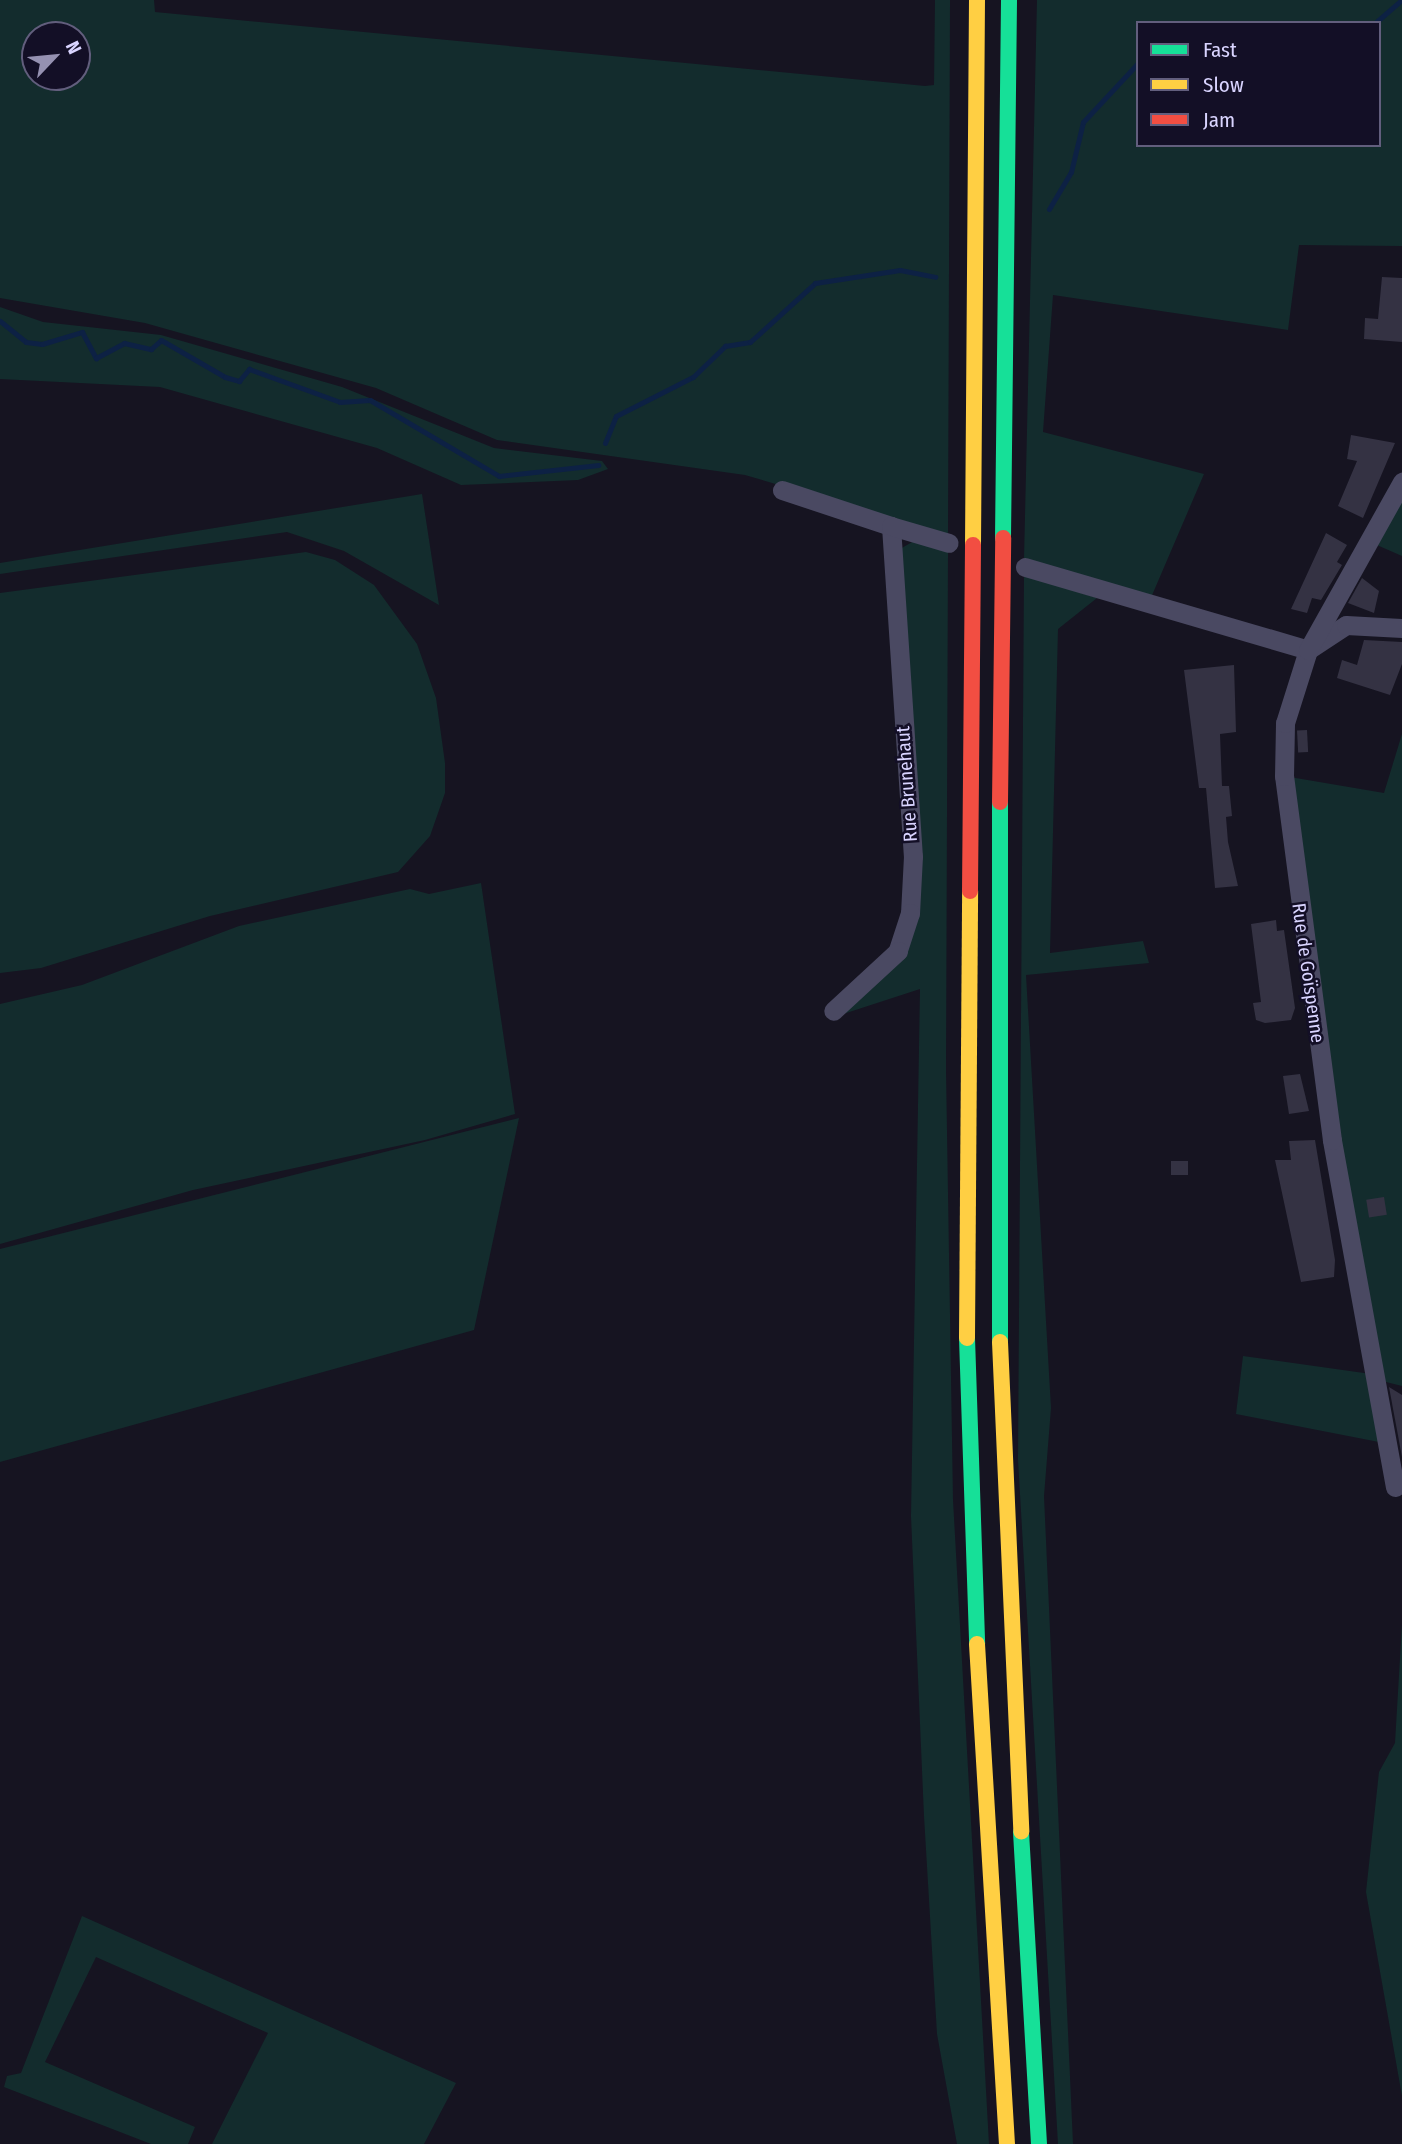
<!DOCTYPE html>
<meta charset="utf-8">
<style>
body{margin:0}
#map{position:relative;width:1402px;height:2144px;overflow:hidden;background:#161421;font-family:"Fira Sans Condensed",sans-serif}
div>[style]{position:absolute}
.green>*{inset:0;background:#132c2d}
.stream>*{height:5px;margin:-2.5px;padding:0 2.5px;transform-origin:2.5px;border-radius:2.5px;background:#0d2144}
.building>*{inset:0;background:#343243;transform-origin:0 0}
.street>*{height:19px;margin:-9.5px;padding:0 9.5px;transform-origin:9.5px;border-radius:9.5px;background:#4a4962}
.fast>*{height:16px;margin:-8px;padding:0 8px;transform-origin:8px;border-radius:8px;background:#16e098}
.slow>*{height:16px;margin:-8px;padding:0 8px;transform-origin:8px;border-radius:8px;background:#ffcf43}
.jam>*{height:16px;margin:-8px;padding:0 8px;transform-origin:8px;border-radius:8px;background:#f24e42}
span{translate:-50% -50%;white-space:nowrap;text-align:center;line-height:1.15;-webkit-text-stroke:5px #130f26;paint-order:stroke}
.street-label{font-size:19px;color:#d9d4ff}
.legend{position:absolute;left:1136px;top:21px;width:245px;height:126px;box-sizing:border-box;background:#130f26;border:2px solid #625e7d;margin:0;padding:9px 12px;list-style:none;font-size:21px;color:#d9d4ff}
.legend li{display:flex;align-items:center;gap:14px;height:35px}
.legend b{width:35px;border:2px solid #625e7d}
.north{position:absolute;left:21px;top:21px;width:70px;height:70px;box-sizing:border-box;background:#130f26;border:2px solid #625e7d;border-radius:50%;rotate:64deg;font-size:19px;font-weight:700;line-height:28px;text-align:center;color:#d9d4ff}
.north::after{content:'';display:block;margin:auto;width:24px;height:32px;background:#9591b1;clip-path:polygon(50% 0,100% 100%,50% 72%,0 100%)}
</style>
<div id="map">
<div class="green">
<i style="clip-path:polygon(evenodd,0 0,154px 0,155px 12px,925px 86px,934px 85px,935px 0,950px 0,948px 535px,745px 475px,497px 440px,376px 388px,145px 323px,0 298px,0 0,35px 35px,77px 35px,77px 77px,35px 77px,35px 35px)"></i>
<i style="clip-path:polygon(evenodd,1037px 0,1402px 0,1402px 246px,1299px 245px,1288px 330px,1053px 295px,1043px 432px,1204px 474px,1150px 600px,1024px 559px,1037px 0,1138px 23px,1379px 23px,1379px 145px,1138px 145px,1138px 23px)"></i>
<i style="clip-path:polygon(0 307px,43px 322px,161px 335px,342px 387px,494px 448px,602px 461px,608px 469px,578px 480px,461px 485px,377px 448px,160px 387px,0 379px)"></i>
<i style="clip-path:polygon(1402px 482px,1402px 556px,1370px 542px)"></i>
<i style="clip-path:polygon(422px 494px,439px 605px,344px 551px,287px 532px,0 574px,0 563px)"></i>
<i style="clip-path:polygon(914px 541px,948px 551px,946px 1070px,953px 1500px,989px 2144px,957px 2144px,937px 2034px,924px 1816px,911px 1516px,920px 989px,834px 1017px,894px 967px,914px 931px,900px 549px)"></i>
<i style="clip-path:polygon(306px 552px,335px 560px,374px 585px,417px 644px,436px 698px,445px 763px,445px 793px,430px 836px,398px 872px,210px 916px,41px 968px,0 973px,0 593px)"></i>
<i style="clip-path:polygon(1024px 575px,1097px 598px,1058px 629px,1050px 953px,1143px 941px,1149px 963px,1026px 975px,1051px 1408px,1044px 1496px,1073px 2144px,1058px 2144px,1018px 1460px)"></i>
<i style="clip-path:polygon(1402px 734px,1402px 1386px,1374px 1379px,1384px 1443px,1236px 1414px,1243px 1356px,1371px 1374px,1284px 776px,1384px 793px)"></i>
<i style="clip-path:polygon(481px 883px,515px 1114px,425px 1140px,193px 1190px,0 1244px,0 1004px,82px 985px,239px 926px,410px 889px,429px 894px)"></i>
<i style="clip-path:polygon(519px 1118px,474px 1330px,0 1462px,0 1249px)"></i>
<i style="clip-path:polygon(1402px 1624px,1402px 2096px,1366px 1892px,1379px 1772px,1395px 1743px)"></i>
<i style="clip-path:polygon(82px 1916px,456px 2083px,424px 2144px,212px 2144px,268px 2033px,96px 1957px,45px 2062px,195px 2127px,188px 2144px,151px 2144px,4px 2087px,7px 2076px,21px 2073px)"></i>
</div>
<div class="stream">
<i style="left:1375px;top:23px;width:35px;rotate:-41deg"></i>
<i style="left:1049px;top:209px;width:43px;rotate:-59.3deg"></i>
<i style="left:1071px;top:172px;width:51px;rotate:-76.5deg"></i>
<i style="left:1083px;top:122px;width:81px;rotate:-47deg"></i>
<i style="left:0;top:321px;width:33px;rotate:39deg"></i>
<i style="left:26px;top:342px;width:16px;rotate:7deg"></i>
<i style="left:42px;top:344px;width:42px;rotate:-16.7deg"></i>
<i style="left:82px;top:332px;width:30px;rotate:62deg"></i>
<i style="left:96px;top:358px;width:32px;rotate:-28deg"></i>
<i style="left:124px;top:343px;width:28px;rotate:13deg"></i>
<i style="left:151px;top:349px;width:13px;rotate:-42deg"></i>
<i style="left:161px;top:340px;width:74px;rotate:30deg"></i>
<i style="left:225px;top:377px;width:15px;rotate:16deg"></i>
<i style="left:239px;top:381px;width:16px;rotate:-50deg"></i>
<i style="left:249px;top:369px;width:97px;rotate:19.9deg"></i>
<i style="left:340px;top:402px;width:30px;rotate:-4deg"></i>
<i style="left:370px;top:400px;width:150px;rotate:30.5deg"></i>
<i style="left:499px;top:476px;width:100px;rotate:-6.3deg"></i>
<i style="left:605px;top:443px;width:29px;rotate:-68deg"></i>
<i style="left:616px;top:416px;width:86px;rotate:-26.9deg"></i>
<i style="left:693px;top:377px;width:45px;rotate:-44.1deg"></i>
<i style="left:725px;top:346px;width:25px;rotate:-9deg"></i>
<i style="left:750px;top:342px;width:88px;rotate:-42.2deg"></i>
<i style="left:815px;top:283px;width:86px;rotate:-8.7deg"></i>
<i style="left:900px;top:270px;width:36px;rotate:11deg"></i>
</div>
<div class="building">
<i style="clip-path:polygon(1382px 277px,1402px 278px,1402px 342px,1364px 339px,1365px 318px,1378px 319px)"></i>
<i style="clip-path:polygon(1351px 435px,1395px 443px,1363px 518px,1338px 506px,1357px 461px,1347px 459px)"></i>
<i style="clip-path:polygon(1326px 533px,1347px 545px,1337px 562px,1342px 565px,1321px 600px,1312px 598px,1307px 613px,1291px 609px)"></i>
<i style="clip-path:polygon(1362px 578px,1379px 591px,1374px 613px,1348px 603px)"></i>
<i style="clip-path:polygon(1364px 640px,1402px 642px,1402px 664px,1390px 695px,1337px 678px,1342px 660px,1357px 665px)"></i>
<i style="clip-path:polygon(1234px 665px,1236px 732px,1220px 734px,1222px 786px,1229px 786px,1232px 816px,1226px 817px,1228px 842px,1238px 886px,1215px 888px,1206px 788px,1199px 788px,1184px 670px)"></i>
<i style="left:1307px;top:730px;width:22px;height:10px;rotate:87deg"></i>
<i style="clip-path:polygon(1276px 920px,1277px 931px,1284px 930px,1295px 1008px,1291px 1020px,1265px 1023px,1256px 1020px,1253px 1003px,1261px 1002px,1251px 924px)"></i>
<i style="clip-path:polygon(1300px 1074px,1309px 1111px,1289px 1114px,1283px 1076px)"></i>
<i style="clip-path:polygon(1315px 1140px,1335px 1260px,1334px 1277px,1301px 1282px,1275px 1160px,1291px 1160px,1289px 1141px)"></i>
<i style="left:1171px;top:1161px;width:17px;height:14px"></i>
<i style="left:1384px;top:1197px;width:18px;height:18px;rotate:81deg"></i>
<i style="clip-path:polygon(1389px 1387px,1402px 1395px,1402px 1457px)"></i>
</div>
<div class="street">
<i style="left:782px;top:490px;width:115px;rotate:18.3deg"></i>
<i style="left:891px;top:526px;width:331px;rotate:86.2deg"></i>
<i style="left:913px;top:856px;width:57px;rotate:93deg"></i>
<i style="left:910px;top:913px;width:40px;rotate:108deg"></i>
<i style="left:898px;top:951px;width:88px;rotate:137.3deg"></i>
<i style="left:891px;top:526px;width:60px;rotate:16.3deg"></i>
<i style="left:1025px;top:567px;width:295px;rotate:16.3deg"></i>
<i style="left:1308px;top:650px;width:45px;rotate:-33.3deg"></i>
<i style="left:1346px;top:625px;width:56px;rotate:3.1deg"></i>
<i style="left:1395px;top:1487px;width:353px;rotate:-100.3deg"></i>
<i style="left:1332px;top:1140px;width:367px;rotate:-97.5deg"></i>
<i style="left:1284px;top:776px;width:53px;rotate:-88.9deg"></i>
<i style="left:1285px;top:723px;width:77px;rotate:-72.5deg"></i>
<i style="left:1308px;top:650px;width:193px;rotate:-60.8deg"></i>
</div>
<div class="fast">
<i style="left:1003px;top:538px;width:538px;rotate:-89.36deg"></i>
<i style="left:967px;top:1338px;width:306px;rotate:88.1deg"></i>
<i style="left:1000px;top:1342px;width:540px;rotate:-90deg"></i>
<i style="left:1021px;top:1832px;width:313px;rotate:86.7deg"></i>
</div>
<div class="slow">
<i style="left:973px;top:545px;width:545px;rotate:-89.58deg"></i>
<i style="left:967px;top:1338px;width:447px;rotate:-89.6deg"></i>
<i style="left:1000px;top:1342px;width:490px;rotate:87.5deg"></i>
<i style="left:977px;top:1644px;width:501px;rotate:86.57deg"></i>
</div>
<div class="jam">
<i style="left:1000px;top:802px;width:264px;rotate:-89.3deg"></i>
<i style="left:970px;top:891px;width:346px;rotate:-89.5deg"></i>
</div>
<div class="street-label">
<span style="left:907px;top:784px;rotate:-94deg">Rue Brunehaut</span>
<span style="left:1308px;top:973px;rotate:82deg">Rue de Goïspenne</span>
</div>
<ul class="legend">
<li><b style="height:9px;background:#16e098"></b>Fast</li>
<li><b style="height:9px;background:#ffcf43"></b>Slow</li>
<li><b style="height:9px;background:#f24e42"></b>Jam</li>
</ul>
<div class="north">N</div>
</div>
